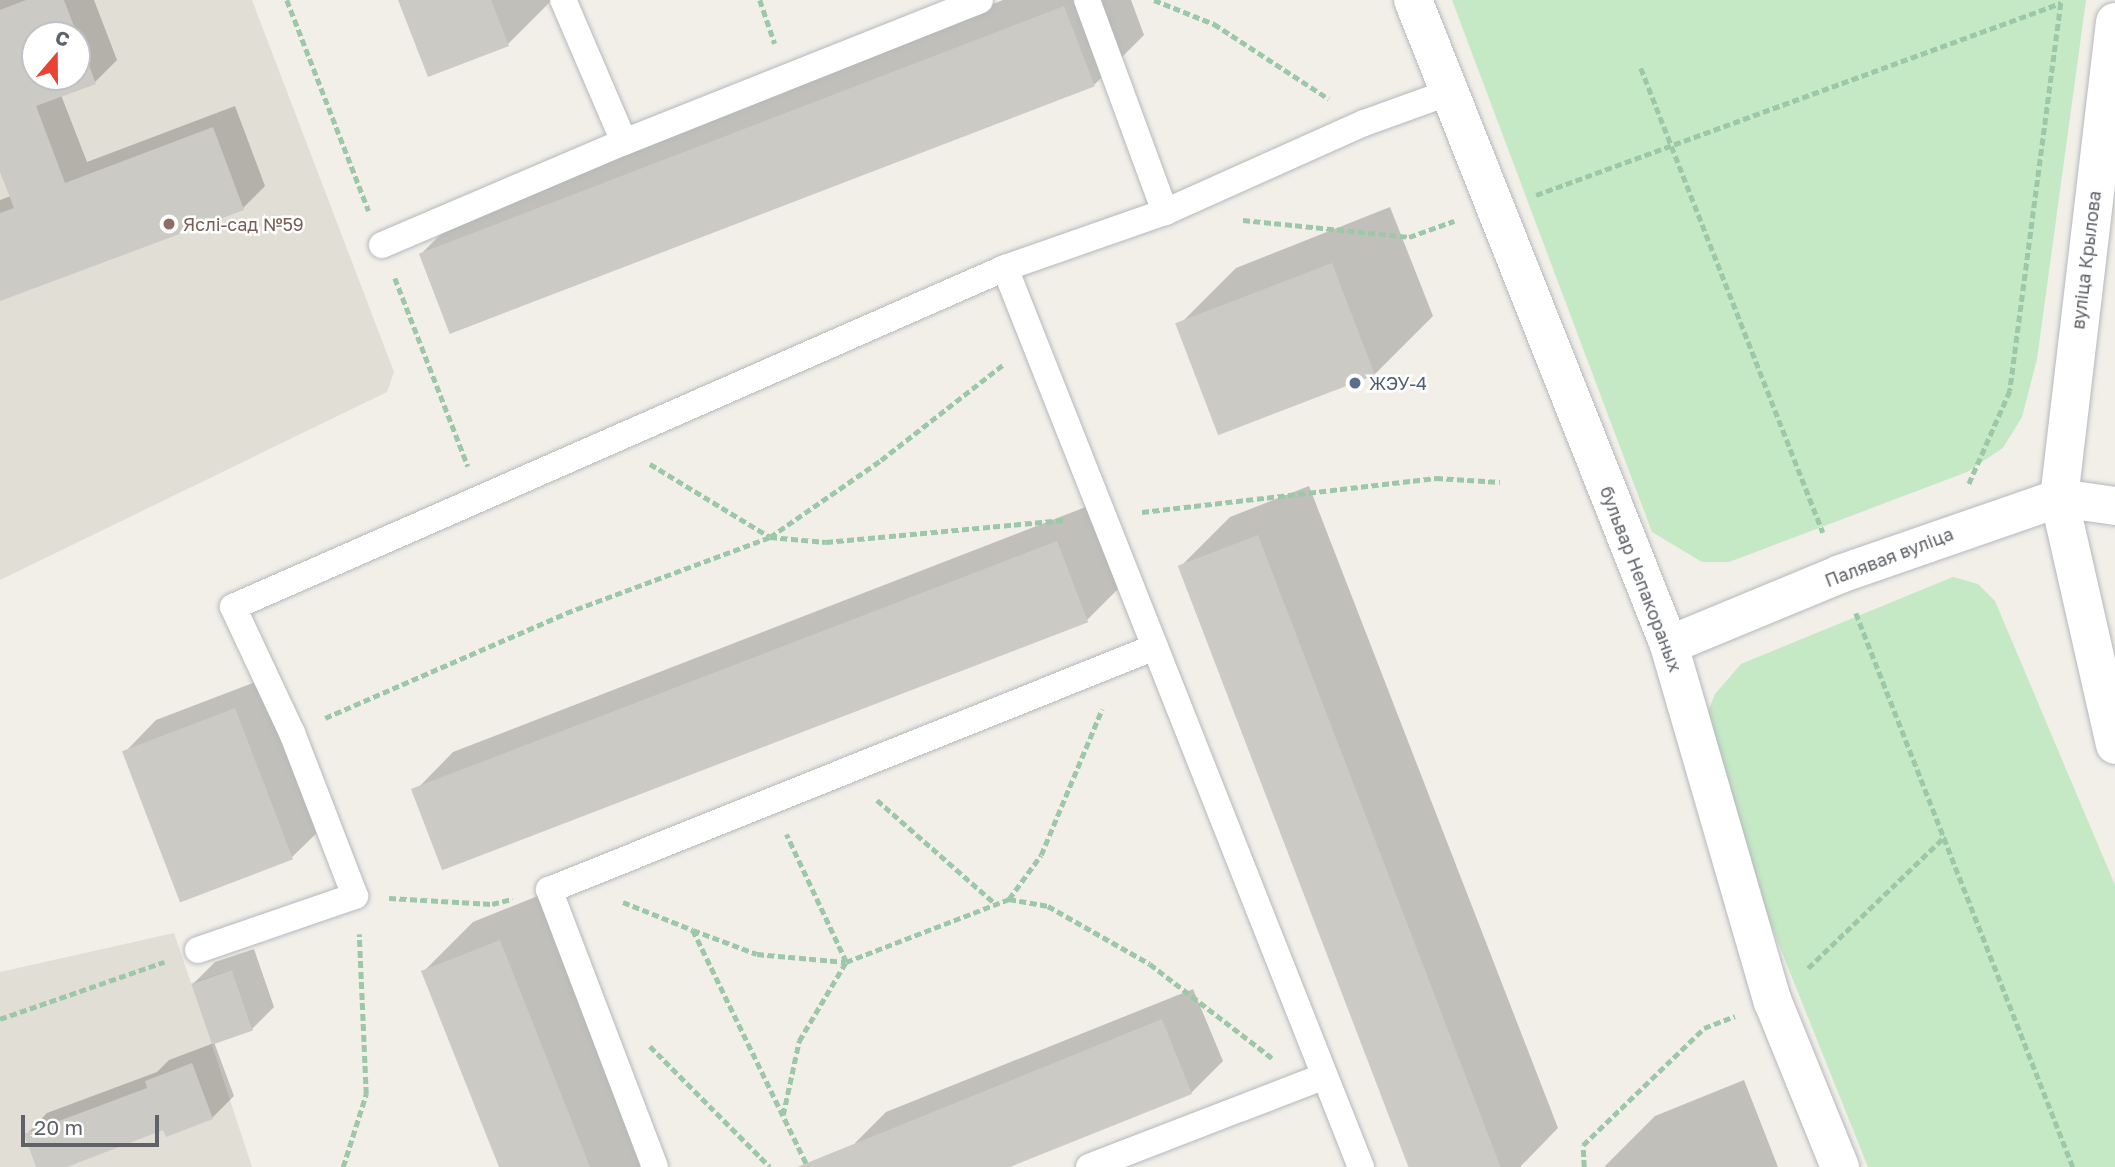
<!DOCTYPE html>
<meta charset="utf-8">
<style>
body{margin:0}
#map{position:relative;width:2115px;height:1167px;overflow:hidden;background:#f1efe8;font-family:"Golos Text",sans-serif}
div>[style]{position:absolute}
.education>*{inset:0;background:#e1ded6}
.green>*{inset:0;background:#c5e8c5}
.shadow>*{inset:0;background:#0003}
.building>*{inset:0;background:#cccac5;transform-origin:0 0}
.path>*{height:4.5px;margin-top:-2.25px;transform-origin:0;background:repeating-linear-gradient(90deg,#9cc7a9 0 7px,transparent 0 10.5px)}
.roads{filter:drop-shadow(0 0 2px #b5b8bc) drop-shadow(0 0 2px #b5b8bc)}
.service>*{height:26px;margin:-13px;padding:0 13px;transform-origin:13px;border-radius:13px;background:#fff}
.minor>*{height:38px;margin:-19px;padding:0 19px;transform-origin:19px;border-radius:19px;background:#fff}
.secondary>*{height:38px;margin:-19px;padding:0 19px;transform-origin:19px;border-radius:19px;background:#fff}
.dots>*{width:19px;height:19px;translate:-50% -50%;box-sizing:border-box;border:4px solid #fff;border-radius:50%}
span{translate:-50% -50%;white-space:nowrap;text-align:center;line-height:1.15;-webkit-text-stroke:5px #fff;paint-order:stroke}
.education-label{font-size:18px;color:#785e54}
.left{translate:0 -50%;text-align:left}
.street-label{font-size:18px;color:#5f6368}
.service-label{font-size:18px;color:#4e5e75}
.north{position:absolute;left:21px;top:21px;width:70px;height:70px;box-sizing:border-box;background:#fff;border:2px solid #bfc1c3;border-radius:50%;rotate:20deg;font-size:19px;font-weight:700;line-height:28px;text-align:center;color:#5f6368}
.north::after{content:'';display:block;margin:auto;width:24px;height:32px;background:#ea4335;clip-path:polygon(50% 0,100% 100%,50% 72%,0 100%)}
.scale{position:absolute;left:21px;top:1115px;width:138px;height:32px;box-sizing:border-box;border:4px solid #5f6368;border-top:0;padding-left:9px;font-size:21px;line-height:24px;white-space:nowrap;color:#5f6368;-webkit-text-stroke:5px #fff;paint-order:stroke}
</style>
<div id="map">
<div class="education">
<i style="clip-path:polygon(evenodd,0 0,252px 0,394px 372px,387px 392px,0 580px,0 0,35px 35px,77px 35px,77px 77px,35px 77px,35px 35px)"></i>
<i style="clip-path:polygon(174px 933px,191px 983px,232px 970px,253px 1030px,212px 1045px,252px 1167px,0 1167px,0 972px)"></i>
</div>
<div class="green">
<i style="clip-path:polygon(1452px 0,2086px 0,2037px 359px,2022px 417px,2003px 448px,1967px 472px,1729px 562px,1702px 562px,1652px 532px)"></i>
<i style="clip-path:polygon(1953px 577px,1978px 584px,1995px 601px,2115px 885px,2115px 1167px,1868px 1167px,1704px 758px,1701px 729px,1715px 694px,1741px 664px)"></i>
</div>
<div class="shadow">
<i style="clip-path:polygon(evenodd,0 0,94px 0,117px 60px,95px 82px,61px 95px,87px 162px,235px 106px,265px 186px,243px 208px,0 299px,0 200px,11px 196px,0 167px,0 0,35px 35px,77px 35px,77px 77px,35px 77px,35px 35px)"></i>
<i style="clip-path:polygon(400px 0,552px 0,508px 44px)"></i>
<i style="clip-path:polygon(1003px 0,1131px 0,1144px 35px,1094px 85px,421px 254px,471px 204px)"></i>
<i style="clip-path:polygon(1390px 207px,1433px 316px,1375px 374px,1178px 326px,1236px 268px)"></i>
<i style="clip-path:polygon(1309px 486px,1558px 1128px,1520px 1167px,1414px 1167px,1180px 567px,1230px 517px)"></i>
<i style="clip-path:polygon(1096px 503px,1126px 581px,1087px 620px,414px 792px,453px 752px)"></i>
<i style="clip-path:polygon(266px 678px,324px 826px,292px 857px,182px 900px,125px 752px,156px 720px)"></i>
<i style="clip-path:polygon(550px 891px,660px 1167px,501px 1167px,423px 972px,473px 922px)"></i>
<i style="clip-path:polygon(254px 949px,274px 1007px,252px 1029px,214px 1042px,234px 1096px,212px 1118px,164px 1128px,62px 1167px,38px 1167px,26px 1135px,47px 1113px,157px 1072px,169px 1060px,214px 1043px,193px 984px,215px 962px)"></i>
<i style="clip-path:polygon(1193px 989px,1223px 1061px,1191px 1093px,1005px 1167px,865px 1167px,855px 1143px,886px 1112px)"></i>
<i style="clip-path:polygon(1744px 1080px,1778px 1167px,1604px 1167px,1655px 1116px)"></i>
</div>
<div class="building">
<i style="clip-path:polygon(evenodd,26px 0,64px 0,96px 84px,36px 106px,65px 183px,213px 127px,244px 210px,0 301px,0 213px,14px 208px,0 172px,0 10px,26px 0,35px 35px,77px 35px,77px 77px,35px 77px,35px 35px)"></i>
<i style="clip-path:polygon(398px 0,491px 0,509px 46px,428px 77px)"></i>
<i style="left:1064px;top:6px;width:86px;height:691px;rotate:69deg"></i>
<i style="left:1332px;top:263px;width:120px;height:168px;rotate:69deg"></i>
<i style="left:1258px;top:535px;width:678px;height:86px;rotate:69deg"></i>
<i style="left:1057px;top:541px;width:87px;height:692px;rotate:69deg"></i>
<i style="left:235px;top:708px;width:162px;height:121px;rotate:69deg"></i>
<i style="clip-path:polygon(500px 940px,590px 1167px,499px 1167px,421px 971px)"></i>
<i style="left:232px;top:970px;width:64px;height:43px;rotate:71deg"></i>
<i style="clip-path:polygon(1162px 1019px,1192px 1094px,1010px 1167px,797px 1167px)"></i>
<i style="clip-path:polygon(192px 1063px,213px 1119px,166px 1137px,163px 1130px,67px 1167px,36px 1167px,24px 1134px,147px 1088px,145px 1081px)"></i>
</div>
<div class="path">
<i style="left:287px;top:0;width:226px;rotate:68.8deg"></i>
<i style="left:760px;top:0;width:46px;rotate:71.2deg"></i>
<i style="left:1154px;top:0;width:65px;rotate:21.8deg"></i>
<i style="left:1214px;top:24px;width:137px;rotate:33.1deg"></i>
<i style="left:1641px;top:68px;width:499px;rotate:68.6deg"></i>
<i style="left:1536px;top:195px;width:559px;rotate:-20.09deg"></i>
<i style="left:2061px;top:3px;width:391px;rotate:97.5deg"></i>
<i style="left:2010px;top:391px;width:102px;rotate:113.8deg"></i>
<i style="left:1243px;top:220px;width:167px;rotate:5.8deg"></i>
<i style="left:1409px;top:237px;width:48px;rotate:-19.6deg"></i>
<i style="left:395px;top:278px;width:202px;rotate:68.8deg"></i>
<i style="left:650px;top:464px;width:140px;rotate:31.3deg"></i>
<i style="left:770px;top:537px;width:56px;rotate:5.1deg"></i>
<i style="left:826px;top:542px;width:239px;rotate:-5.3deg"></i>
<i style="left:1142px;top:512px;width:296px;rotate:-6.6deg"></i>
<i style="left:1436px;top:478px;width:64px;rotate:3.6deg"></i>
<i style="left:1856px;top:613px;width:595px;rotate:68.61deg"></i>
<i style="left:325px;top:718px;width:263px;rotate:-23.5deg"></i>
<i style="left:566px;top:613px;width:218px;rotate:-20.4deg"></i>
<i style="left:770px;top:537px;width:135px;rotate:-34.7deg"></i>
<i style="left:881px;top:460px;width:156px;rotate:-38deg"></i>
<i style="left:877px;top:800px;width:158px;rotate:41.2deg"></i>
<i style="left:389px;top:898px;width:103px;rotate:3.3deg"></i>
<i style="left:492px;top:904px;width:21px;rotate:-14deg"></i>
<i style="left:1009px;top:899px;width:40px;rotate:10deg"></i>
<i style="left:1048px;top:906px;width:117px;rotate:29.6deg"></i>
<i style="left:1150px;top:964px;width:154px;rotate:37.6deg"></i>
<i style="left:623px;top:902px;width:75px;rotate:21.8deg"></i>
<i style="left:693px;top:930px;width:263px;rotate:64.1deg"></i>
<i style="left:693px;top:930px;width:68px;rotate:20.6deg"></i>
<i style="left:757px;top:954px;width:89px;rotate:5.1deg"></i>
<i style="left:846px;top:962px;width:175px;rotate:-21.1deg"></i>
<i style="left:1009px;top:899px;width:54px;rotate:-54deg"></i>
<i style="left:1041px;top:855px;width:158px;rotate:-67.3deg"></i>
<i style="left:1808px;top:968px;width:190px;rotate:-43.9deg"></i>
<i style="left:0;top:1019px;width:174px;rotate:-19.2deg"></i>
<i style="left:650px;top:1046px;width:170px;rotate:45.2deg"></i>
<i style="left:783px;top:1115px;width:76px;rotate:-77.8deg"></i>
<i style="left:799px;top:1041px;width:92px;rotate:-59.3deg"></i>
<i style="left:846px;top:962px;width:141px;rotate:-115.1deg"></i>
<i style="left:343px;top:1167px;width:77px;rotate:-72.5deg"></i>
<i style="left:366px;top:1094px;width:160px;rotate:-92.5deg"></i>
<i style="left:1584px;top:1167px;width:22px;rotate:-93deg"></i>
<i style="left:1583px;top:1145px;width:168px;rotate:-44deg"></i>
<i style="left:1704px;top:1028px;width:33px;rotate:-21deg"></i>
</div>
<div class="roads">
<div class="service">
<i style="left:1087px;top:0;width:226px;rotate:69.8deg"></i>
<i style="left:624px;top:142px;width:383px;rotate:-21.7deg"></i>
<i style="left:382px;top:245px;width:263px;rotate:-23.1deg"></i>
<i style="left:624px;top:142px;width:155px;rotate:-113.2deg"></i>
<i style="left:1005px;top:268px;width:967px;rotate:68.4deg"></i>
<i style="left:198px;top:950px;width:166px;rotate:-19deg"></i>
<i style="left:355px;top:896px;width:175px;rotate:-111.1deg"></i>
<i style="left:292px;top:733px;width:139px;rotate:-115.1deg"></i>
<i style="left:233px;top:607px;width:843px;rotate:-23.71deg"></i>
<i style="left:1005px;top:268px;width:170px;rotate:-19.3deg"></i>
<i style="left:1165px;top:212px;width:218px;rotate:-24.1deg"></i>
<i style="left:1364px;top:123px;width:91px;rotate:-19.8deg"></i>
<i style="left:655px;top:1167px;width:297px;rotate:-110.9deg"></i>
<i style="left:549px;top:890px;width:653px;rotate:-21.85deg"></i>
<i style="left:1089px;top:1167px;width:250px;rotate:-21.1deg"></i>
</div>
<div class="minor">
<i style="left:2059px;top:498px;width:57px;rotate:8.1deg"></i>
</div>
<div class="secondary">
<i style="left:1413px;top:0;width:694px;rotate:68.35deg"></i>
<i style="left:1669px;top:645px;width:372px;rotate:73.8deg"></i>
<i style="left:1773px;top:1002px;width:178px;rotate:67.9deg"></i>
<i style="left:2115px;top:22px;width:479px;rotate:96.7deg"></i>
<i style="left:2059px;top:498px;width:253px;rotate:77.2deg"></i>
<i style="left:1669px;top:645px;width:185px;rotate:-22.5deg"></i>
<i style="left:1840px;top:574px;width:232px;rotate:-19.1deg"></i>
</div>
</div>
<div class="dots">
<i style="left:169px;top:224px;background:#8d6e63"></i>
<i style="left:1355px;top:383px;background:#5c6f8a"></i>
</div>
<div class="education-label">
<span class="left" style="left:183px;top:224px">Яслі-сад №59</span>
</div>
<div class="street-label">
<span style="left:2086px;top:260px;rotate:-83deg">вуліца Крылова</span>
<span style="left:1889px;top:557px;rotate:-21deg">Палявая вуліца</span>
<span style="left:1641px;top:579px;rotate:69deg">бульвар Непакораных</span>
</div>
<div class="service-label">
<span class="left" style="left:1369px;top:383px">ЖЭУ-4</span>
</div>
<div class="north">С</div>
<div class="scale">20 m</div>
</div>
